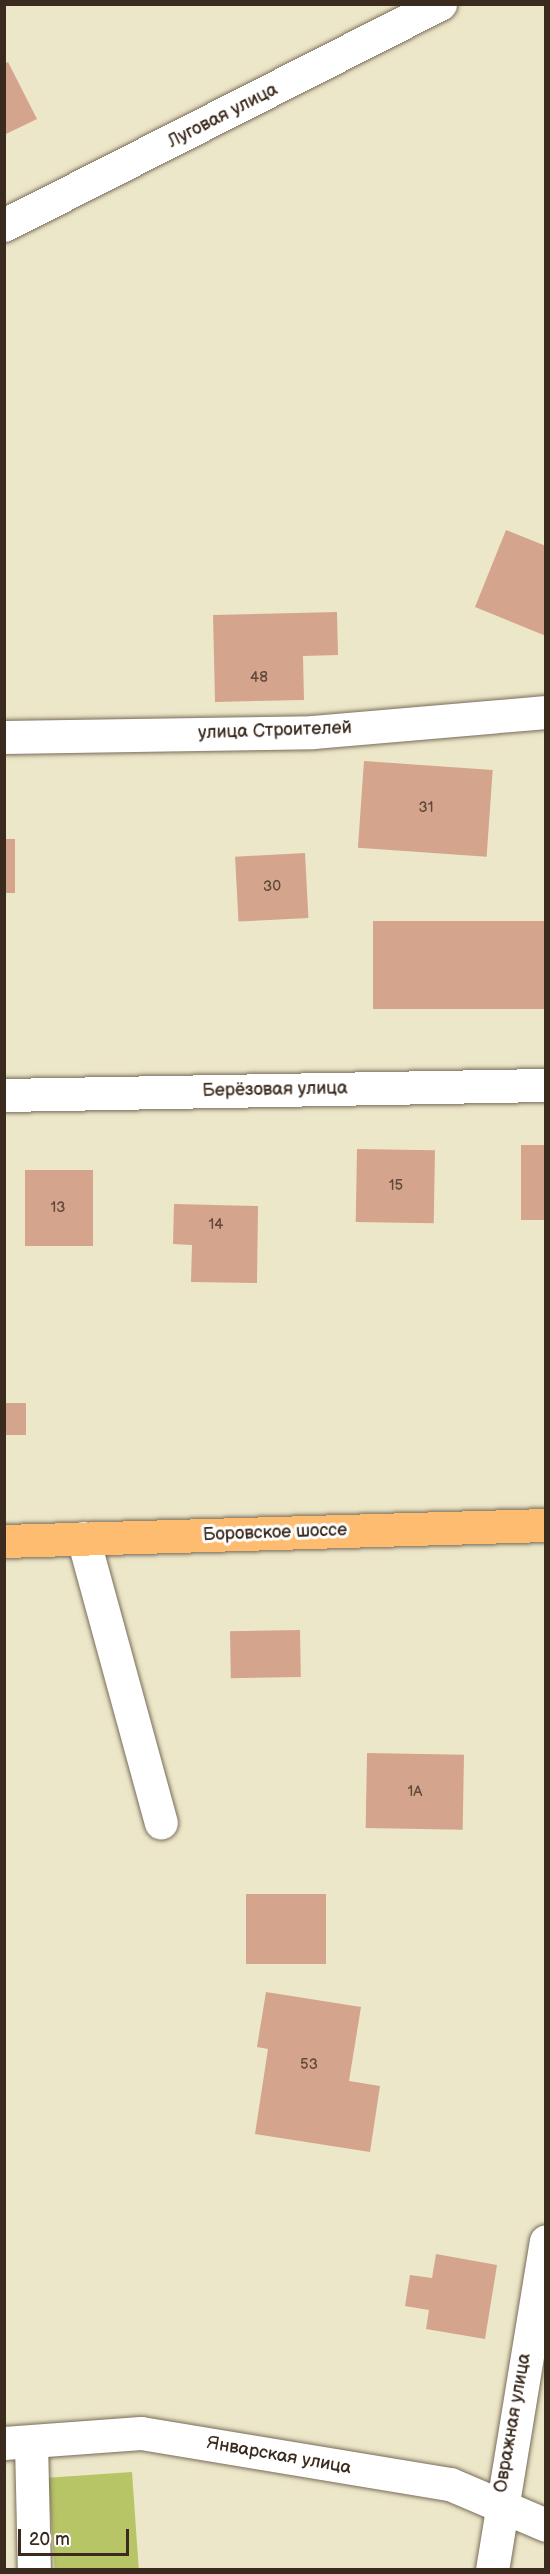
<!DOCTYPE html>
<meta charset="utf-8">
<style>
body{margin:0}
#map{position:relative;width:550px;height:2574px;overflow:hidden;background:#ede7c9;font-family:"Balsamiq Sans",sans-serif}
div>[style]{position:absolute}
.green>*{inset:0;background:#b7c567;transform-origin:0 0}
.building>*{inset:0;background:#d4a58c;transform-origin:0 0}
.roads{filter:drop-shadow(0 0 2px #796c5a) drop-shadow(0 0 2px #796c5a)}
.minor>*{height:33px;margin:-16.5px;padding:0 16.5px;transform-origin:16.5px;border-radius:16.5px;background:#fff}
.major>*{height:33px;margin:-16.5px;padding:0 16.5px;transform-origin:16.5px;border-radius:16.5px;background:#fdbc70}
span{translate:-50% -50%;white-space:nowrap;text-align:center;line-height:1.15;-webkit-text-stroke:6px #fff;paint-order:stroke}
.number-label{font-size:15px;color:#61493a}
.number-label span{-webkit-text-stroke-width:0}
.street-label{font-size:18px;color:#3b2a1e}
.frame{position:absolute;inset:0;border:6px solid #3b2a1e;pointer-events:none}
.scale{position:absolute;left:18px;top:2529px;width:111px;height:27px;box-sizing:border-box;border:3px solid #3b2a1e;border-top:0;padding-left:8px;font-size:18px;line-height:21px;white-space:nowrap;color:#3b2a1e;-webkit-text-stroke:4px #fff;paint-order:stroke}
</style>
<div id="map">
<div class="green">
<i style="left:132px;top:2472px;width:97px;height:84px;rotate:86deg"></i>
</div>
<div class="building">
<i style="clip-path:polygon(8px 62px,37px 119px,6px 134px,4px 64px)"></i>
<i style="clip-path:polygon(506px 530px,546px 546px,546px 636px,475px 607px)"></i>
<i style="clip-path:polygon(337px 612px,338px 655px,303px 656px,304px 700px,215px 702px,213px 615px)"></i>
<i style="left:364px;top:761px;width:129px;height:87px;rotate:4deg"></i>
<i style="left:4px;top:839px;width:11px;height:54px"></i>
<i style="left:305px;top:853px;width:65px;height:70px;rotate:87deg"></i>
<i style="left:546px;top:921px;width:88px;height:173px;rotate:90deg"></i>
<i style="left:546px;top:1145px;width:75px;height:25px;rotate:90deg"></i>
<i style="left:357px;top:1149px;width:78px;height:73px;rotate:1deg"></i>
<i style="left:25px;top:1170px;width:68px;height:76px"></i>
<i style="clip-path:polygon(174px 1204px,258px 1206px,257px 1283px,191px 1282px,192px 1245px,173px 1244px)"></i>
<i style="left:4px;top:1403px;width:22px;height:32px"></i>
<i style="left:300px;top:1630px;width:47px;height:70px;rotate:89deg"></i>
<i style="left:367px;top:1753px;width:97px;height:75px;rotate:1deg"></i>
<i style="left:246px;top:1894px;width:80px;height:70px"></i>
<i style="clip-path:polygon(266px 1992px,361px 2007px,349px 2081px,380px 2086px,370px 2152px,255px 2134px,268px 2049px,257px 2047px)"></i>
<i style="clip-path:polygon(436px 2254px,497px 2265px,485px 2339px,426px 2329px,429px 2310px,405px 2306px,410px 2275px,432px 2278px)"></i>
</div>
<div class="roads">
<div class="minor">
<i style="left:4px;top:225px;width:489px;rotate:-26.9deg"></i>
<i style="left:4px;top:737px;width:309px;rotate:-0.9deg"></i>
<i style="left:313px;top:732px;width:234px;rotate:-4.9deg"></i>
<i style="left:4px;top:1095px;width:542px;rotate:-1.06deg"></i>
<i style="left:83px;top:1538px;width:295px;rotate:74.7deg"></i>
<i style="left:31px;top:2442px;width:128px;rotate:88.7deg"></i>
<i style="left:4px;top:2443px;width:137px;rotate:-4.2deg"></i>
<i style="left:141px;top:2433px;width:313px;rotate:9.4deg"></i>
<i style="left:450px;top:2484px;width:104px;rotate:23.1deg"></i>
<i style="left:492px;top:2570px;width:333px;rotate:-80.7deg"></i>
</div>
<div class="major">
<i style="left:4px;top:1541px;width:542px;rotate:-1.69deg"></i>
</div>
</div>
<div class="number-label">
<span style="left:259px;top:678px">48</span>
<span style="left:426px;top:808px">31</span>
<span style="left:272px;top:887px">30</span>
<span style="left:396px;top:1186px">15</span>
<span style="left:58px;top:1208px">13</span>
<span style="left:216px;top:1225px">14</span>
<span style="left:415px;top:1792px">1А</span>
<span style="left:309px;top:2065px">53</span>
</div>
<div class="street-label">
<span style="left:223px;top:116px;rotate:-27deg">Луговая улица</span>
<span style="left:275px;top:731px;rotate:-2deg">улица Строителей</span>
<span style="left:275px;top:1090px;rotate:-1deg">Берёзовая улица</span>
<span style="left:275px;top:1533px;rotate:-2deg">Боровское шоссе</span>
<span style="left:513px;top:2423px;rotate:-80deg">Овражная улица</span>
<span style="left:279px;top:2456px;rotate:10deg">Январская улица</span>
</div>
<div class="frame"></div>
<div class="scale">20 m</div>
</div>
